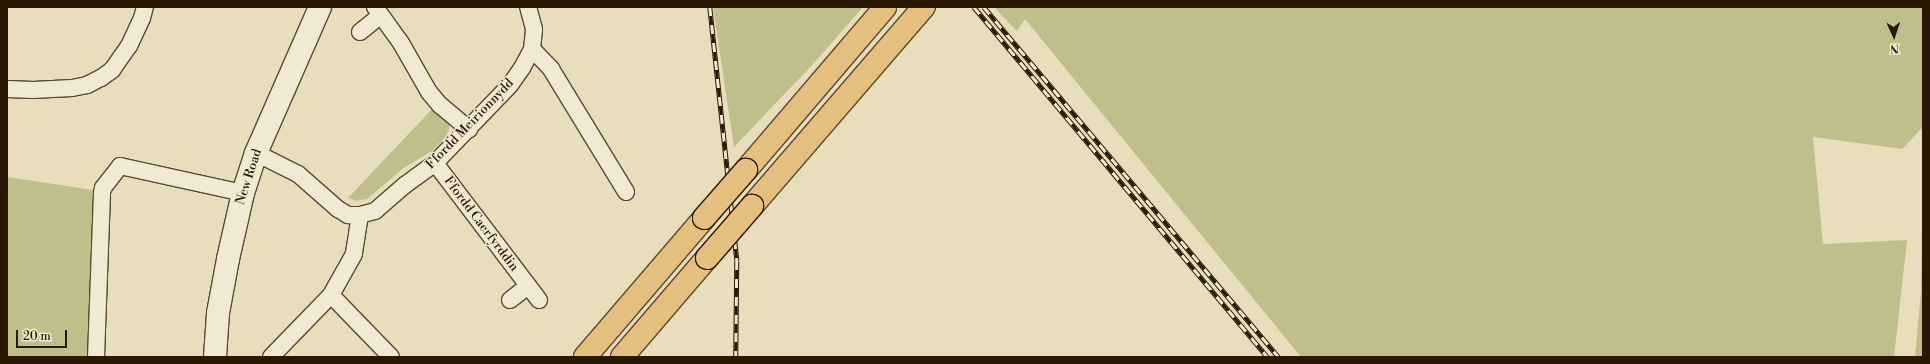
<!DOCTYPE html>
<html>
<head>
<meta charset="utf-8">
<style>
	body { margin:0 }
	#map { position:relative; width:1930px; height:364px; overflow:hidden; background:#e8debb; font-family:"Libre Bodoni",serif }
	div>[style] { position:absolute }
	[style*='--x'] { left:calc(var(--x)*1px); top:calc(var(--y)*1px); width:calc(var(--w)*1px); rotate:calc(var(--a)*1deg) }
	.green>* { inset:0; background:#bebf8b }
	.roads { filter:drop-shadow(1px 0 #5a4930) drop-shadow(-1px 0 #5a4930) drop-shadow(0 1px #5a4930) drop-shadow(0 -1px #5a4930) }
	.minor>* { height:16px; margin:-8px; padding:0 8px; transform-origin:8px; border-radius:8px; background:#f0ead3 }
	.secondary>* { height:22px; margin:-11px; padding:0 11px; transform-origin:11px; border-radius:11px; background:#f0ead3 }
	.trunk>* { height:22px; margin:-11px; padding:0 11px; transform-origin:11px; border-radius:11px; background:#e4bf7e }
	.rail>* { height:4.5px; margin-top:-2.25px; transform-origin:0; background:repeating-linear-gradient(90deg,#f0ead3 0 9px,#2a1702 0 18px); box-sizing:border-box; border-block:1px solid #2a1702 }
	.bridges { filter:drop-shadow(1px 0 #2a1702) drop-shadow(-1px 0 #2a1702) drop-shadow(0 1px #2a1702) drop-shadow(0 -1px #2a1702) }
	.trunk-bridge>* { height:22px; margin:-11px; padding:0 11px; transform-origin:11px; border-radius:11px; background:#e4bf7e }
	span { translate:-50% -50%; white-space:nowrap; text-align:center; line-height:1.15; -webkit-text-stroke:3px #f0ead3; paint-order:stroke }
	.street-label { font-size:13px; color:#2a1702 }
	.frame { position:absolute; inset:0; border:8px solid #2a1702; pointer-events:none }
	.north { position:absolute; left:1874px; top:16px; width:40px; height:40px; -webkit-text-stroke:3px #f0ead3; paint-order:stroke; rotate:177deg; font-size:11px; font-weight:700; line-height:16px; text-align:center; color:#2a1702 }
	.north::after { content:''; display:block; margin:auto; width:14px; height:18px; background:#2a1702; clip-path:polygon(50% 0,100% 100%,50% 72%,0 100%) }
	.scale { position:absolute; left:16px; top:330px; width:51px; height:18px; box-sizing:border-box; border:2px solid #2a1702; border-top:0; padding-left:5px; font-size:12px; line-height:14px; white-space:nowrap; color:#2a1702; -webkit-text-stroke:3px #f0ead3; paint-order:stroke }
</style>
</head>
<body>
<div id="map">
	<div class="green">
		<i style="clip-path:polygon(713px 7px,863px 7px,815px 62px,734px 147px)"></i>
		<i style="clip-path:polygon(994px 7px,1923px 7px,1923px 127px,1902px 149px,1813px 137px,1823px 244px,1907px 240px,1894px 357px,1301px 357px,1025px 19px,1017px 31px)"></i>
		<i style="clip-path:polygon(433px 108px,450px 122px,449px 130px,446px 136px,432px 151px,405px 167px,367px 199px,356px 201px,348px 198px)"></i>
		<i style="clip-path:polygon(1923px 160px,1923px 357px,1915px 357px,1921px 291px)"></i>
		<i style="clip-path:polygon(7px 177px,100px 191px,93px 357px,7px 357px)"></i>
	</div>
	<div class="roads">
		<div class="minor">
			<i style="--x:375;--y:7;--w:44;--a:54.2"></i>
			<i style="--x:401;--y:43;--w:56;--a:60.3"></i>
			<i style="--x:429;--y:92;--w:17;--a:50"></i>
			<i style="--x:440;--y:105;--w:38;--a:40"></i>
			<i style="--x:360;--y:32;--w:26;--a:-39"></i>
			<i style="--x:532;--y:49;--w:28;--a:46"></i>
			<i style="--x:551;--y:69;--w:144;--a:58.6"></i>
			<i style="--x:7;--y:89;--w:26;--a:2"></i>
			<i style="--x:33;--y:90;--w:39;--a:-3"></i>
			<i style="--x:72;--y:88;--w:15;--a:-11"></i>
			<i style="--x:87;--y:85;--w:16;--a:-27"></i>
			<i style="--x:101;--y:78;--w:14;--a:-36"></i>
			<i style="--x:112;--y:70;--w:29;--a:-55"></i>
			<i style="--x:129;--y:46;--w:31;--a:-65"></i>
			<i style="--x:142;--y:18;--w:11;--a:-75"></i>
			<i style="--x:256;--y:153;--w:47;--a:26.6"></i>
			<i style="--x:298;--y:174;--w:53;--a:41.2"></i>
			<i style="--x:338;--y:209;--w:12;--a:31"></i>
			<i style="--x:348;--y:215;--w:12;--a:0"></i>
			<i style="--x:360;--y:215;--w:39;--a:99"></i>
			<i style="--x:354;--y:254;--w:47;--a:119.3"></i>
			<i style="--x:331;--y:295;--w:86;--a:134.1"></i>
			<i style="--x:435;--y:163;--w:172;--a:52.8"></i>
			<i style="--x:360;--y:215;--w:16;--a:-15"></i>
			<i style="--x:375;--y:211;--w:40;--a:-41"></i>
			<i style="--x:405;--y:185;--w:37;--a:-36"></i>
			<i style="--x:435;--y:163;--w:108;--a:-46.1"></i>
			<i style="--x:510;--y:85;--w:21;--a:-55"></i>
			<i style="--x:522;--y:68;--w:21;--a:-62"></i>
			<i style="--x:532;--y:49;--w:20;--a:-84"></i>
			<i style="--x:534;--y:29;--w:23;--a:-105"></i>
			<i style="--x:331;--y:295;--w:86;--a:45.9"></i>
			<i style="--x:510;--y:300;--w:23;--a:-38"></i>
			<i style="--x:96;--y:357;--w:164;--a:-87.9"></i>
			<i style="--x:102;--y:193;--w:5;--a:-79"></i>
			<i style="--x:103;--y:188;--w:28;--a:-52"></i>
			<i style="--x:120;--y:166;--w:126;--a:12.4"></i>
		</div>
		<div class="secondary">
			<i style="--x:215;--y:357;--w:44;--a:-86.1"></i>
			<i style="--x:218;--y:313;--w:55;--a:-79.5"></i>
			<i style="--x:228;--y:259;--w:68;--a:-77.2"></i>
			<i style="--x:243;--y:193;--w:42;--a:-72"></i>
			<i style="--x:256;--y:153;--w:159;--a:-66.3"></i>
		</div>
		<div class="trunk">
			<i style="--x:746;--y:170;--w:214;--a:-49.5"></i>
			<i style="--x:752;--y:206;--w:263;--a:-49.2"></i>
			<i style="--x:585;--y:357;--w:183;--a:-49.4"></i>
			<i style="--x:622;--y:357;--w:130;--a:-49.4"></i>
		</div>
	</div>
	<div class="rail">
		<i style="--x:710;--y:7;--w:255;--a:83.9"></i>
		<i style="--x:737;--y:261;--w:96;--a:90.6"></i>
		<i style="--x:974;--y:7;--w:457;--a:50"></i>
		<i style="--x:984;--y:7;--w:458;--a:49.9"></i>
	</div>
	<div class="bridges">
		<div class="trunk-bridge">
			<i style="--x:704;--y:218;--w:64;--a:-48.8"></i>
			<i style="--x:707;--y:258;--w:69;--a:-49.1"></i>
		</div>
	</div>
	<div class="street-label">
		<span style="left:470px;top:124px;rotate:-46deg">Ffordd Meirionnydd</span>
		<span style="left:249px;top:177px;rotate:-72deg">New Road</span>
		<span style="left:481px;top:224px;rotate:53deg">Ffordd Caerfyrddin</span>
	</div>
	<div class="frame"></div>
	<div class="north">N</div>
	<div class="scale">20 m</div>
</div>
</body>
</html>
